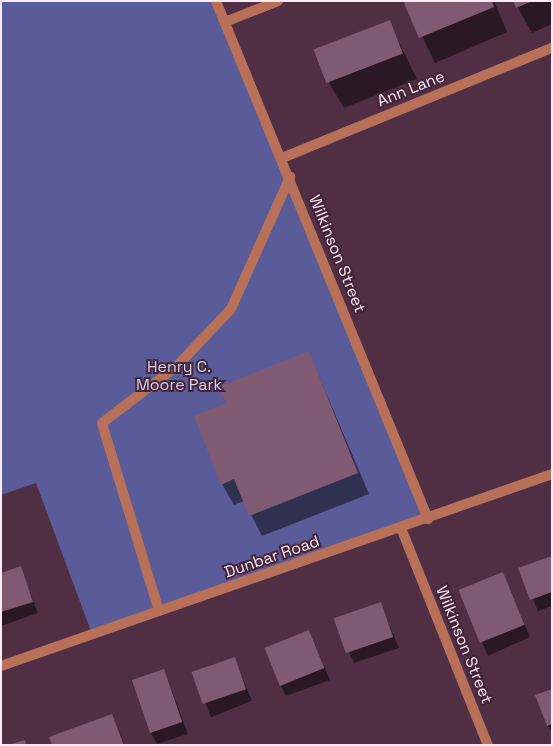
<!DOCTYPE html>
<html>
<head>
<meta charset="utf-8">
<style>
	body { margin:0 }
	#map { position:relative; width:553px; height:746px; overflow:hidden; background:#502f45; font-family:"Space Grotesk",sans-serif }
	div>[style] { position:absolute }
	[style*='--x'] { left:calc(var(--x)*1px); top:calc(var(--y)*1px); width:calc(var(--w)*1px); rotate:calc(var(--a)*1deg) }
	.green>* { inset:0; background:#595c98 }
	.shadow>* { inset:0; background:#0007; transform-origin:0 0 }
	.building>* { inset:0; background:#7f5a72; transform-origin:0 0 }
	.service>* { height:10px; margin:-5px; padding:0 5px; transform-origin:5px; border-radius:5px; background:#b87158 }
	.minor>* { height:10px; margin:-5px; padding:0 5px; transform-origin:5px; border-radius:5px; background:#b87158 }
	.tertiary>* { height:10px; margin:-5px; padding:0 5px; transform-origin:5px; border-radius:5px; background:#b87158 }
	span { translate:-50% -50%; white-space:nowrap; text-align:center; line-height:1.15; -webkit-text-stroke:4px #44243a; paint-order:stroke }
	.street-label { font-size:16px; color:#fcebf6 }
	.park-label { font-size:16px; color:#d1d5ef }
	.frame { position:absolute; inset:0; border:2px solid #fcebf6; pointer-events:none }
</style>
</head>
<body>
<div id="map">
	<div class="green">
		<i style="clip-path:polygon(1px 1px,216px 1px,428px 519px,92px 634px,36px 483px,1px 495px)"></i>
	</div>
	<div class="shadow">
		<i style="clip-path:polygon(411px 1px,494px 1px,507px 32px,435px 63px,406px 3px)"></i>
		<i style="clip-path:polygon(514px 1px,552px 1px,552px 24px,532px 33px)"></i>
		<i style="clip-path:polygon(389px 22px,417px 79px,344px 108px,329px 83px)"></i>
		<i style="clip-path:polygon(309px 353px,369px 494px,262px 536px,244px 501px,234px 505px,222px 484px,227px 404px)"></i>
		<i style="clip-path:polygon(552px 557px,552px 606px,538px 611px,520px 569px)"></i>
		<i style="clip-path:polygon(20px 568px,38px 613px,1px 626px,1px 574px)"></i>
		<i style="left:502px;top:574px;width:69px;height:46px;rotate:66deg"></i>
		<i style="clip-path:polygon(380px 604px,399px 648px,354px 663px,335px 619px)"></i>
		<i style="clip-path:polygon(309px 631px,330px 680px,286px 696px,280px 684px)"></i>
		<i style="left:235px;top:659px;width:45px;height:44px;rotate:68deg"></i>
		<i style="clip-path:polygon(164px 670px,188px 734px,157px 744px,150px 732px)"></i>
		<i style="clip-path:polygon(552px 691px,552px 732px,548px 726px)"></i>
		<i style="clip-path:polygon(112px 715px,125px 745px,53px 745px)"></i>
	</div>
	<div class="building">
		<i style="clip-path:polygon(407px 1px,492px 1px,494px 7px,419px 38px,404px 3px)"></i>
		<i style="clip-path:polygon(513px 1px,532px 1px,516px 8px)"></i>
		<i style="left:390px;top:20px;width:36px;height:82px;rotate:69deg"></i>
		<i style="clip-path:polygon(309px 351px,358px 473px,249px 516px,234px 479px,221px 485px,194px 416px,226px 403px,219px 387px)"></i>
		<i style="clip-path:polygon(552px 556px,552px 592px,530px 600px,518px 568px)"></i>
		<i style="clip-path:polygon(21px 566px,33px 602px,1px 612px,1px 573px)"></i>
		<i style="left:503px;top:572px;width:57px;height:48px;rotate:68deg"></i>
		<i style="left:381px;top:602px;width:37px;height:50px;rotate:71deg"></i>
		<i style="left:309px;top:630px;width:41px;height:48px;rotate:68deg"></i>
		<i style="left:235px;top:657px;width:34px;height:46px;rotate:71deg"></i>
		<i style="left:164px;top:669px;width:56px;height:34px;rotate:71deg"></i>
		<i style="clip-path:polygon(552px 689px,552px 724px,547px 726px,535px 695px)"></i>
		<i style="clip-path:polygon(112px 714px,124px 745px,52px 745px,49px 737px)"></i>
		<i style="clip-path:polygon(25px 740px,26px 745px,11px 745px,11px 744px)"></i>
	</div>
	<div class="service">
		<i style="--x:159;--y:611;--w:196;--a:-106.9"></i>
		<i style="--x:102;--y:423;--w:96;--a:-37.3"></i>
		<i style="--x:178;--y:365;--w:77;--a:-46.6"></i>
		<i style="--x:231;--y:309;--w:145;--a:-65.9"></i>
	</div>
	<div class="minor">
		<i style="--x:216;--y:1;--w:560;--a:67.74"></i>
		<i style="--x:225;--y:22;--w:57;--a:-21.6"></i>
		<i style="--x:282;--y:158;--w:292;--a:-22.2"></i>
		<i style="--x:401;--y:528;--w:234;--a:68.2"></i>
	</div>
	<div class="tertiary">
		<i style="--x:1;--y:666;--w:583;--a:-19.21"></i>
	</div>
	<div class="street-label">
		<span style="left:411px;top:89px;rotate:-22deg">Ann Lane</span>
		<span style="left:337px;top:254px;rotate:68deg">Wilkinson Street</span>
		<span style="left:272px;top:557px;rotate:-19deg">Dunbar Road</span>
		<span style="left:464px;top:645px;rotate:68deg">Wilkinson Street</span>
	</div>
	<div class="park-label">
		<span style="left:179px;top:376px">Henry C.<br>Moore Park</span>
	</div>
	<div class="frame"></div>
</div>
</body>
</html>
